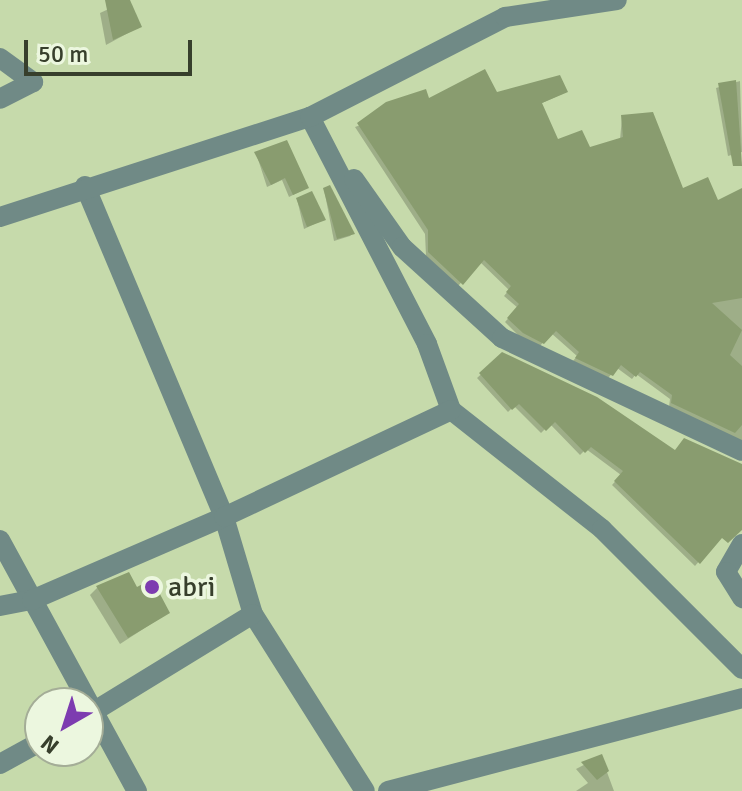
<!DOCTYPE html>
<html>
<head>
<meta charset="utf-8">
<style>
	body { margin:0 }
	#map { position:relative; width:742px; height:791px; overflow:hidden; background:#c6daab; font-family:Signika,sans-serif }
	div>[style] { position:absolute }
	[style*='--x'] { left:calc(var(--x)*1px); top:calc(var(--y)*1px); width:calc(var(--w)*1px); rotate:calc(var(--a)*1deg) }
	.shadow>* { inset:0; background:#0003 }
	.building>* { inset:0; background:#899c6f }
	.minor>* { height:20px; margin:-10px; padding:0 10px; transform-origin:10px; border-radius:10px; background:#708a86 }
	.dots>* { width:22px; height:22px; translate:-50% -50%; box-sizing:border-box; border:4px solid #ecf7df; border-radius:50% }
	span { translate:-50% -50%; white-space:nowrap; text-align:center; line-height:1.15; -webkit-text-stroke:7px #ecf7df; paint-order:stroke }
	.poi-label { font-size:28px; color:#373f2c }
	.left { translate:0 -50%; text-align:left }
	.north { position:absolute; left:24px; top:687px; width:80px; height:80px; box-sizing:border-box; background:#ecf7df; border:2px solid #a4ad97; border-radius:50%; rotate:219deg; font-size:22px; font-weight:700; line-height:32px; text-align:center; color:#373f2c }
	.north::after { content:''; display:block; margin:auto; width:28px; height:36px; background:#7d3cb0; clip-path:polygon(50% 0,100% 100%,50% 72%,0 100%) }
	.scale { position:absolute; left:24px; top:40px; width:168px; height:36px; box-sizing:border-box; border:4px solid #373f2c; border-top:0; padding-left:10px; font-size:24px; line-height:28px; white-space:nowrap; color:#373f2c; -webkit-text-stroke:6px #ecf7df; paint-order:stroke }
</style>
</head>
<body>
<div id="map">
	<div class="shadow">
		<i style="clip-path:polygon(128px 0,139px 27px,106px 45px,100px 13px)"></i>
		<i style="clip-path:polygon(740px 81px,742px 152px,728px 156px,716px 88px)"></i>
		<i style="clip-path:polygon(496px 94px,562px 94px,540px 104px,557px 141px,589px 149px,620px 140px,622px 117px,681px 191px,728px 227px,742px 219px,742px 442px,669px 407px,670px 399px,636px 374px,632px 379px,617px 368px,608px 378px,573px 361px,577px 356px,551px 333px,540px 346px,519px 336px,505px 322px,518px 308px,504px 296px,509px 290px,480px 262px,458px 286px,426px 256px,425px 234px,355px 127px,428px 101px)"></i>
		<i style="clip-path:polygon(256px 153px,303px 190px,289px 197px,282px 180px,267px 187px)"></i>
		<i style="clip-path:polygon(324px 189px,353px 233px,350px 236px,334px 241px)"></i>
		<i style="clip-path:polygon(297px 199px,323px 220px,304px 229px)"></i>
		<i style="clip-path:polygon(502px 355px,675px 452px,742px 473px,742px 511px,695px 566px,612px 485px,621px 475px,586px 449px,580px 455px,550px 424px,541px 433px,514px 406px,508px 412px,477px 378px)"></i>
		<i style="clip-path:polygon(97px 588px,136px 590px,168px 613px,120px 644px,90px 595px)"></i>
		<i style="clip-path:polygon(601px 756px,614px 791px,576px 791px,588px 783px,576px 769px)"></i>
	</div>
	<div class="building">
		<i style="clip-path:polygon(105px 0,130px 0,142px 27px,113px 40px)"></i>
		<i style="clip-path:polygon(485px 69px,497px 92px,560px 75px,568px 92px,542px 103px,558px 139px,582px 130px,590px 147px,623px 137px,621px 115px,653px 112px,683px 188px,708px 177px,718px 200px,742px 188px,742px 298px,712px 303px,742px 330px,730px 355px,742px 366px,742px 425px,735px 433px,671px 403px,672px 395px,640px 372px,636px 377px,621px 365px,613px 376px,575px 358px,579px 352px,556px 331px,544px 344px,523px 333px,507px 318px,519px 304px,506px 292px,511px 286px,484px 260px,463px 285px,428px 252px,428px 230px,357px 123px,386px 102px,426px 89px,429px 98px)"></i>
		<i style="clip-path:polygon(736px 80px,742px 166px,733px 166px,718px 83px)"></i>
		<i style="clip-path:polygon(287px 140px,309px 188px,293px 195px,285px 178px,271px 185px,254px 152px)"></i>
		<i style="clip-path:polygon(330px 185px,355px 234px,337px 239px,323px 188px)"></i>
		<i style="clip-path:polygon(312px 191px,326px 220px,307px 227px,296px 198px)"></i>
		<i style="clip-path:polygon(502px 352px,597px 397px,675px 450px,684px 438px,742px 464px,742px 530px,728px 543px,722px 538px,700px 564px,614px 481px,623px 471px,591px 447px,585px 453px,555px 422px,546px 431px,519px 404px,512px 410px,479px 373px)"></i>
		<i style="clip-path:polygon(129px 572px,137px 587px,152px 579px,170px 613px,128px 638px,96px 586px)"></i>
		<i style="clip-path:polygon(602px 754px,609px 771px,597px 780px,581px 762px)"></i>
	</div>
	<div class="minor">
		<i style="--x:0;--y:58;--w:41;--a:36"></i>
		<i style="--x:33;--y:82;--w:37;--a:153"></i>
		<i style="--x:310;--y:117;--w:255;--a:62.7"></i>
		<i style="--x:427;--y:344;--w:70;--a:70"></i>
		<i style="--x:451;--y:410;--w:192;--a:38.2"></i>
		<i style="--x:602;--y:529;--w:198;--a:45"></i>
		<i style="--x:354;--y:179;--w:83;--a:54.8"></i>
		<i style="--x:402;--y:247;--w:135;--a:42.3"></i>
		<i style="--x:502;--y:338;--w:265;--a:25.2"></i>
		<i style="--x:85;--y:186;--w:359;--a:67.2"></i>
		<i style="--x:224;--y:517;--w:101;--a:73.4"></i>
		<i style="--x:253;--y:614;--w:209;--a:57.7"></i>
		<i style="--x:0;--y:217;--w:326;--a:-17.9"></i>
		<i style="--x:310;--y:117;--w:219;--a:-27.1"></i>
		<i style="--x:505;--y:17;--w:113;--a:-8.6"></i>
		<i style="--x:0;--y:540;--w:286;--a:61.4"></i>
		<i style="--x:742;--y:544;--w:32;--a:120"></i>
		<i style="--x:726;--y:572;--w:31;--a:58"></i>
		<i style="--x:0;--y:606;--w:33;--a:-11"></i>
		<i style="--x:32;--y:600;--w:209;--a:-23.4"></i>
		<i style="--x:224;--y:517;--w:251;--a:-25.2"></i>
		<i style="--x:88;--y:715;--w:193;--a:-31.5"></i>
		<i style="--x:0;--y:764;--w:46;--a:-28.8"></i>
		<i style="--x:388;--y:791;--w:366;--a:-14.7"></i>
	</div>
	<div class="dots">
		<i style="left:152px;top:587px;background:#7d3cb0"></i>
	</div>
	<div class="poi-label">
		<span class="left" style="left:168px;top:587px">abri</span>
	</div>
	<div class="north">N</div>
	<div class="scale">50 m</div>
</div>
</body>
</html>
